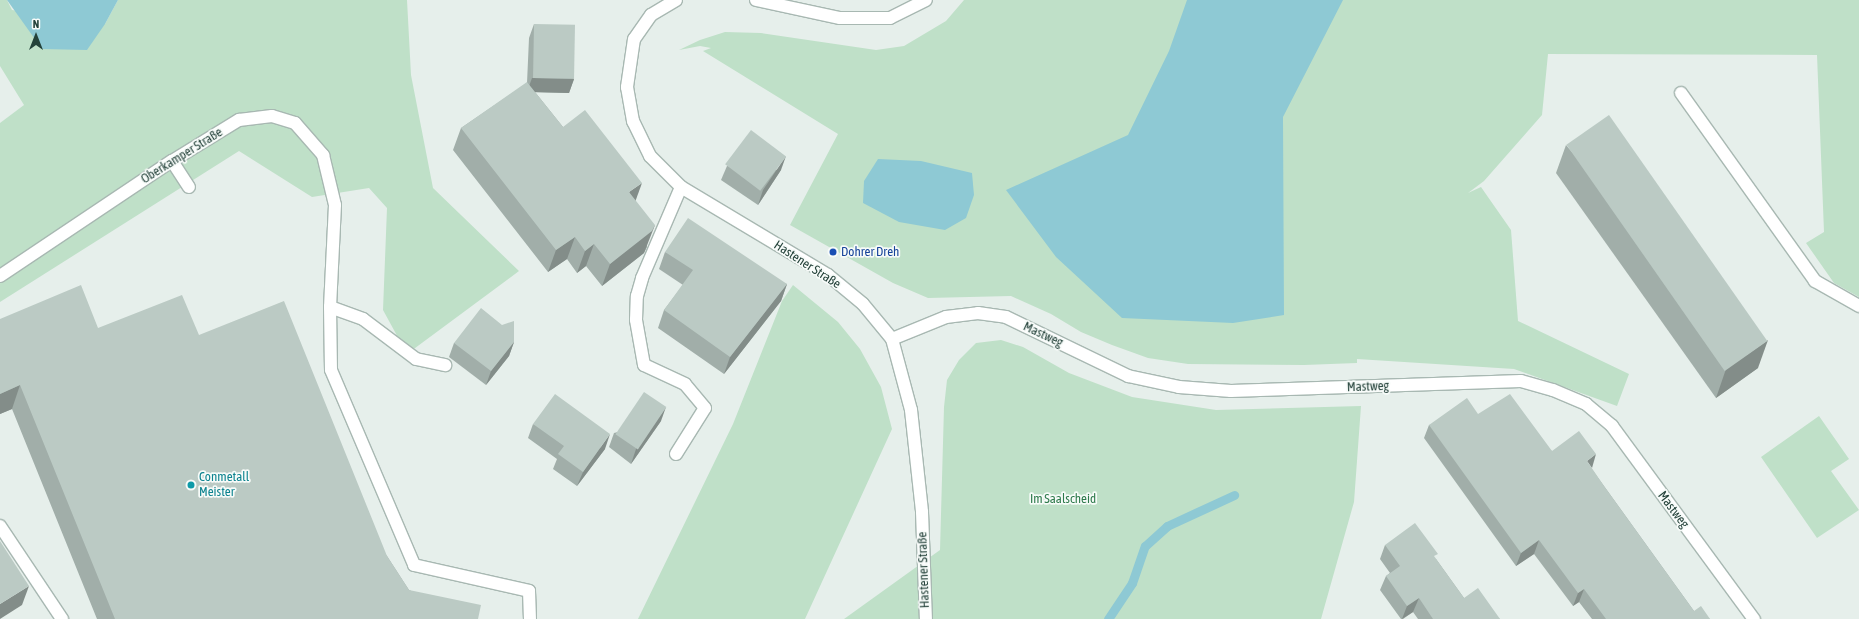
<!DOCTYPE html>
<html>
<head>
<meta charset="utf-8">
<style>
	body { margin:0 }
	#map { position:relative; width:1859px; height:619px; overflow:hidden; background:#e6efeb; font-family:"Asap Condensed",sans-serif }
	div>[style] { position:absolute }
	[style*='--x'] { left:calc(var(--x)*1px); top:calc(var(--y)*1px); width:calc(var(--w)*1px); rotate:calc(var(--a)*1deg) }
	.green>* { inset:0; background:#bfe0c8 }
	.water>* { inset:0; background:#8ec9d4 }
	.stream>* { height:9px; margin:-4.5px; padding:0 4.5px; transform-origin:4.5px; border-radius:4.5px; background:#8ec9d4 }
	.roads { filter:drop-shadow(1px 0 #a8b8b2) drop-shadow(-1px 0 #a8b8b2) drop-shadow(0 1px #a8b8b2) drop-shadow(0 -1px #a8b8b2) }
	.service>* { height:12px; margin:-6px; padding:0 6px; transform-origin:6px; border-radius:6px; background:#fff }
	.minor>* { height:12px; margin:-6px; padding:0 6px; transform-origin:6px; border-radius:6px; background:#fff }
	.secondary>* { height:12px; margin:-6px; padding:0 6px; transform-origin:6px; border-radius:6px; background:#fff }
	.wall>* { inset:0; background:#a1aea9 }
	.shaded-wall>* { inset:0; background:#838d89 }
	.building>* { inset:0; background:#bbcac4; transform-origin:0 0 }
	.dots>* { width:11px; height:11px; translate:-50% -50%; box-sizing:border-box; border:2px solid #f7fbf9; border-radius:50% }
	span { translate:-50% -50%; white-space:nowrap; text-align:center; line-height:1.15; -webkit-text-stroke:3.5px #f7fbf9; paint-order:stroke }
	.street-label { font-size:13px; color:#24423a }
	.transit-label { font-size:13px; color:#164399 }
	.left { translate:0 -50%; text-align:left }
	.culture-label { font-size:13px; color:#0d838f }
	.park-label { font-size:13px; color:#2d7a4b }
	.north { position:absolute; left:16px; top:16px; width:40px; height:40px; -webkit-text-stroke:3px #f7fbf9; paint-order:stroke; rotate:0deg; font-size:11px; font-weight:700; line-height:16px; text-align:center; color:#24423a }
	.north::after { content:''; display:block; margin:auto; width:14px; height:18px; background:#24423a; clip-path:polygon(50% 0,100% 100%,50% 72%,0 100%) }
</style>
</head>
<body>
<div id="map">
	<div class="green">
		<i style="clip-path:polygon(0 0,7px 0,12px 10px,105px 24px,118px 0,407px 0,411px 75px,433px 188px,519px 271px,407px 354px,383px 310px,387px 208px,369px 188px,312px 197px,239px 151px,0 302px,0 123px,24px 105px,0 66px)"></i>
		<i style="clip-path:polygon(964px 0,1859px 0,1859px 297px,1834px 283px,1806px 243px,1824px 232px,1817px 55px,1548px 54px,1542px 115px,1484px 181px,1468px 193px,1481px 187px,1511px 230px,1518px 321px,1629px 374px,1617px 406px,1514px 369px,1357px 359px,1357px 363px,1304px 365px,1188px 364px,1148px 358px,1112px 345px,1081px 332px,1051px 314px,1011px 296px,928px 298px,893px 283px,790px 225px,838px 134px,703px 51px,711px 48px,700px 46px,679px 50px,700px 40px,725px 32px,761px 33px,876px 50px,904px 46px,946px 21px)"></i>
		<i style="clip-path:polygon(793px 285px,838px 322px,860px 349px,881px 387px,892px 429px,805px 619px,638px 619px,733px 424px,782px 301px)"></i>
		<i style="clip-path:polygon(1001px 340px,1023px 347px,1069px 373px,1132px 397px,1216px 410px,1361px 406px,1354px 502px,1321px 619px,844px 619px,940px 550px,944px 407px,947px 380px,959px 360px,976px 343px)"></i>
		<i style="clip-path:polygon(1819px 416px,1849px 459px,1831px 471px,1859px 510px,1817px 538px,1761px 457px)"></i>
	</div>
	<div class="water">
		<i style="clip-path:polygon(7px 0,118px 0,105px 24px,87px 50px,42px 49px)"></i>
		<i style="clip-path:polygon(1187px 0,1343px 0,1283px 117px,1284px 315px,1233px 323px,1122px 318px,1056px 257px,1006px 190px,1128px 135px,1169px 51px)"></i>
		<i style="clip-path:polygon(878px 159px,921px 161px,972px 173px,974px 195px,966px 218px,945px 230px,899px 222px,863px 203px,864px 181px)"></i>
	</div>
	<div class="stream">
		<i style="--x:1108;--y:619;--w:43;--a:-56.3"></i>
		<i style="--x:1132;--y:583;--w:39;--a:-71"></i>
		<i style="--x:1145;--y:546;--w:30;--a:-42"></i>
		<i style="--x:1167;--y:526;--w:74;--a:-24.8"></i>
	</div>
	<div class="roads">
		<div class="service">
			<i style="--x:1681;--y:93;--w:231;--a:54.5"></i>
			<i style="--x:1815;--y:281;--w:51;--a:29.6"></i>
			<i style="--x:172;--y:161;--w:31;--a:57"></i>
			<i style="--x:335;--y:205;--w:102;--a:92.8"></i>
			<i style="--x:330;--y:307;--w:63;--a:89.1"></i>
			<i style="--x:331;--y:370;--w:212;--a:66.9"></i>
			<i style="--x:414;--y:565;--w:118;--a:12.7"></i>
			<i style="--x:529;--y:591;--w:28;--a:88"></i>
			<i style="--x:330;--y:307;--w:35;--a:20"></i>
			<i style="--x:363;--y:319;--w:66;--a:37"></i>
			<i style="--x:416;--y:359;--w:30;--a:12"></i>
			<i style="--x:676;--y:454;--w:54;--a:-57.8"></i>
			<i style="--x:705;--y:408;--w:31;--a:-130"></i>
			<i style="--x:685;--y:384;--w:45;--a:-155.1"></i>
			<i style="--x:644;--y:365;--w:46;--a:-100.1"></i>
			<i style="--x:636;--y:320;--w:24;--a:-88"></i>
			<i style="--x:637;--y:296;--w:19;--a:-74"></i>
			<i style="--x:642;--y:278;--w:99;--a:-66.8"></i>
			<i style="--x:0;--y:526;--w:112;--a:56.3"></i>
		</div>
		<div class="minor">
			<i style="--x:0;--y:276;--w:207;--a:-33.8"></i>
			<i style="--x:172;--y:161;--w:79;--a:-31.5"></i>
			<i style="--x:239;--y:120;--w:33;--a:-7"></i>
			<i style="--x:272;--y:116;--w:24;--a:17"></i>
			<i style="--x:295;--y:123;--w:43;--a:48.8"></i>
			<i style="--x:323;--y:155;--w:51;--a:76.5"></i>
			<i style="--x:892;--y:339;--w:58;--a:-22.2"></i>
			<i style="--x:946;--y:317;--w:32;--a:-7"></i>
			<i style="--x:978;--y:313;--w:28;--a:8"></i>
			<i style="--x:1006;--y:317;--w:136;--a:25.8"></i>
			<i style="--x:1128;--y:376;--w:52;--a:12.2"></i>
			<i style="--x:1179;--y:387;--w:52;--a:4.4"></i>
			<i style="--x:1231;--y:391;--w:290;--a:-2"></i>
			<i style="--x:1521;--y:381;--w:33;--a:16"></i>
			<i style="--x:1553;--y:390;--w:36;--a:23"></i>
			<i style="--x:1586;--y:404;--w:34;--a:40"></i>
			<i style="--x:1612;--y:426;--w:240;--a:53.7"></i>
		</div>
		<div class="secondary">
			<i style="--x:676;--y:0;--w:29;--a:149"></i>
			<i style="--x:651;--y:15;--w:29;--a:125"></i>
			<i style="--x:634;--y:39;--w:49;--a:98.3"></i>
			<i style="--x:627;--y:87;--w:35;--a:80"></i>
			<i style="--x:633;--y:121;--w:39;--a:64"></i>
			<i style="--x:650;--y:156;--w:44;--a:45"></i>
			<i style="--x:681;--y:187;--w:171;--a:30.9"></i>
			<i style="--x:828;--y:275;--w:45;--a:39.6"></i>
			<i style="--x:863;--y:304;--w:45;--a:50.4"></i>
			<i style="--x:892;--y:339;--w:73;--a:75"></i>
			<i style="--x:911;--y:410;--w:103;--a:83.8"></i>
			<i style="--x:922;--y:512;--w:107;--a:87.9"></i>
			<i style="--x:756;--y:0;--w:86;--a:12.1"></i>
			<i style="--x:840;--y:18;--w:50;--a:0"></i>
			<i style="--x:890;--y:18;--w:40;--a:-26.6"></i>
		</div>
	</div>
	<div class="wall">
		<i style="clip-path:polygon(534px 24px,574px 79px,569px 93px,535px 92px,563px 127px,635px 200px,647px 247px,644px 253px,602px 286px,586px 266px,577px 273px,567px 259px,548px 272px,453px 150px,461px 128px,527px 83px,529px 38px)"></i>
		<i style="clip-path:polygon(1566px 145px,1758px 368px,1716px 398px,1556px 173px)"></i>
		<i style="clip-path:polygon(727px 166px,781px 170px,758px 205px,721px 180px)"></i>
		<i style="clip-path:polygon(665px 252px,787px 284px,781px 301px,724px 374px,658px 328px,664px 310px,683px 285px,659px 269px)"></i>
		<i style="clip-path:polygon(0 319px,98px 328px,199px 335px,387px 556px,409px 590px,478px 619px,97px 619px,12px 409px,0 414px)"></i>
		<i style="clip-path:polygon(514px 342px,509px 356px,486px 385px,449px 357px,454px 343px)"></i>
		<i style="clip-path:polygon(1478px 414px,1552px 451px,1591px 468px,1694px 611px,1710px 619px,1592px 619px,1579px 602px,1573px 606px,1534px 554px,1516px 566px,1424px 438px,1429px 425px)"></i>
		<i style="clip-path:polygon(661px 421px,631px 464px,609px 447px,614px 433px)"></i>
		<i style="clip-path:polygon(533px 424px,605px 449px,577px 486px,553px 469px,557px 459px,528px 438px)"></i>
		<i style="clip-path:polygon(1385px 545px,1436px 559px,1464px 598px,1500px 619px,1418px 619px,1413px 612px,1403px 619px,1401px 619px,1380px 590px,1386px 576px,1390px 573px,1380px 559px)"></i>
	</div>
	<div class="shaded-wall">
		<i style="clip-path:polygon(532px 78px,574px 79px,569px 93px,527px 92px)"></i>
		<i style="clip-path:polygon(786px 156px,781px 170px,758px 205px,763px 190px)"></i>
		<i style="clip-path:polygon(642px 183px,634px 205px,629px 192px)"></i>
		<i style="clip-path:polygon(655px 225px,644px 253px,602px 286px,610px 264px)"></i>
		<i style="clip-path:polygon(575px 237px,567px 259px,548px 272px,556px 250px)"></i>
		<i style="clip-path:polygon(594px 244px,586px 266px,577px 273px,585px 251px)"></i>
		<i style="clip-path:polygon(787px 284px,781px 301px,724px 374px,730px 357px)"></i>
		<i style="clip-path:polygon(1768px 340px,1758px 368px,1716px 398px,1726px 369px)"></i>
		<i style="clip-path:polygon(514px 342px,509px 356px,486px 385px,491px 371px)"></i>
		<i style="clip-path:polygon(20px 385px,12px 409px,0 414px,0 394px)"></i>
		<i style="clip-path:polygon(666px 407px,661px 421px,631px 464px,636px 449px)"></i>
		<i style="clip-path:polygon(610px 434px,605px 449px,577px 486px,583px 472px)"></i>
		<i style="clip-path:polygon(1596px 454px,1592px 468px,1587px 461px)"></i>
		<i style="clip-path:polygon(1539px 540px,1534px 554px,1516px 566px,1521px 553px)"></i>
		<i style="clip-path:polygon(29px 586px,22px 605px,0 619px,0 604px)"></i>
		<i style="clip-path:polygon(1584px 589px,1579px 602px,1573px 606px,1578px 593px)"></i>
		<i style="clip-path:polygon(1419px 598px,1413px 612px,1402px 619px,1407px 606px)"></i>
	</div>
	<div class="building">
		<i style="left:534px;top:24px;width:41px;height:54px;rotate:1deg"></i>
		<i style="clip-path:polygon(527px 82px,563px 127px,585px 110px,642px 183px,629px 192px,655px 225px,652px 231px,610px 264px,594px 244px,585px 251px,575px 237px,556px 250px,461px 128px)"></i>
		<i style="left:1609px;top:115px;width:276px;height:52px;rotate:55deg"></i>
		<i style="left:751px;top:130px;width:44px;height:43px;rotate:37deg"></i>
		<i style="clip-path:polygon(688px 218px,787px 284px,730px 357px,664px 310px,693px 270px,665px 252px)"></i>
		<i style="clip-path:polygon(81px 285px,98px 328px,182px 295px,199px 335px,284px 301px,387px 556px,409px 590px,481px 605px,478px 619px,115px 619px,20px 385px,0 394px,0 319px)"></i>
		<i style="clip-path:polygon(481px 308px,502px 325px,514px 321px,514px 342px,491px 371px,454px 343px)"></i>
		<i style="left:644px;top:392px;width:27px;height:51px;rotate:34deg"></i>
		<i style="clip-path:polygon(555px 394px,610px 434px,583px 472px,558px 454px,564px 446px,533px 424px)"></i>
		<i style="clip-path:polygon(1510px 394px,1552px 451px,1579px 431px,1596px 454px,1587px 461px,1604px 486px,1694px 611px,1701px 606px,1710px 619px,1606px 619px,1584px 589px,1578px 593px,1539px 540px,1521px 553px,1429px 425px,1467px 398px,1478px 414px)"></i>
		<i style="clip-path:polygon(1415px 523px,1438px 554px,1434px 556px,1464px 598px,1478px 588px,1500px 619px,1433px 619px,1419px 598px,1407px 606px,1386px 576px,1400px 566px,1385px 545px)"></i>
		<i style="clip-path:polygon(0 541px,29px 586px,0 604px)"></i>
	</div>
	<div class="dots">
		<i style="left:833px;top:252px;background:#1a4fb4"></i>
		<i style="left:191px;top:485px;background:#0f9aa8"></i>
	</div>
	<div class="street-label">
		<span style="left:182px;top:156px;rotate:-32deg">Oberkamper Straße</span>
		<span style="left:807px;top:265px;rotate:33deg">Hastener Straße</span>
		<span style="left:1043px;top:335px;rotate:25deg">Mastweg</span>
		<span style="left:1368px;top:387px;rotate:-2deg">Mastweg</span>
		<span style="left:1673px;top:510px;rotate:53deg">Mastweg</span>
		<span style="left:924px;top:570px;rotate:-92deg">Hastener Straße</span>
	</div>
	<div class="transit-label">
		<span class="left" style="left:841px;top:252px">Dohrer Dreh</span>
	</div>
	<div class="culture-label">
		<span class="left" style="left:199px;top:485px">Conmetall<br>Meister</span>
	</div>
	<div class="park-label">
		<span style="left:1063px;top:499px">Im Saalscheid</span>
	</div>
	<div class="north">N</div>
</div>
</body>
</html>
